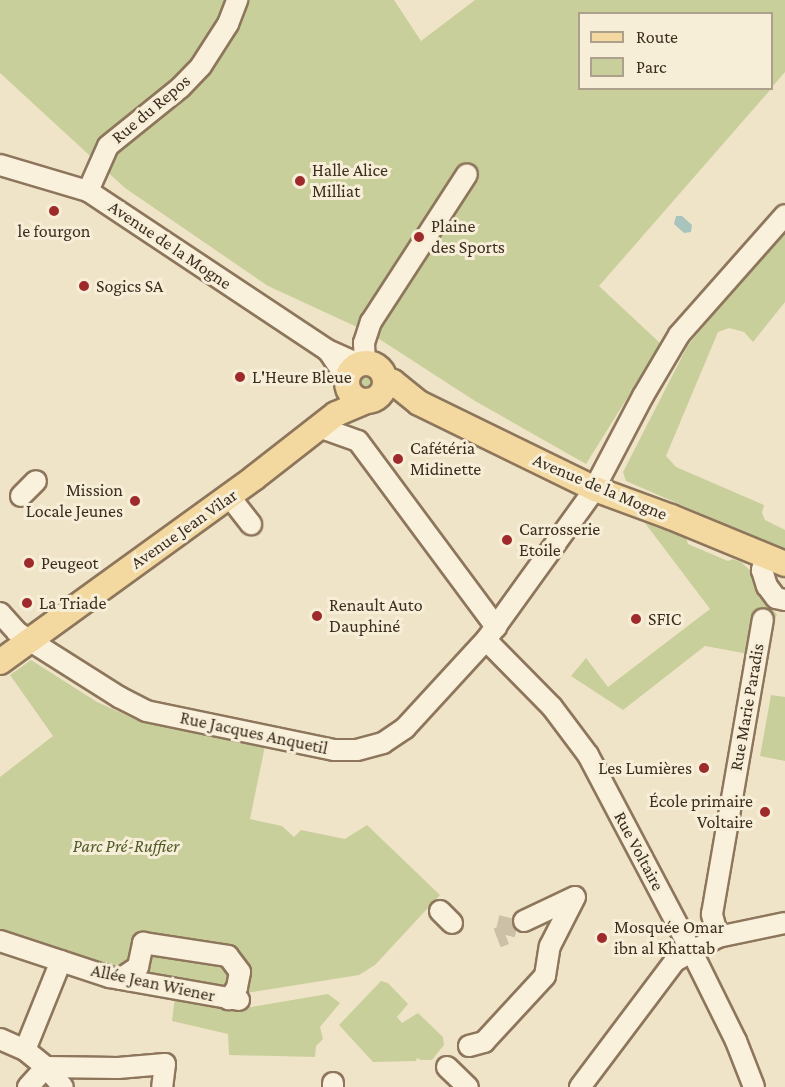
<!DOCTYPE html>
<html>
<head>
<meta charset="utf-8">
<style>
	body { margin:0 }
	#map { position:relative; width:785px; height:1087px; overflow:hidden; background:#f0e4c8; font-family:"Crimson Pro",serif }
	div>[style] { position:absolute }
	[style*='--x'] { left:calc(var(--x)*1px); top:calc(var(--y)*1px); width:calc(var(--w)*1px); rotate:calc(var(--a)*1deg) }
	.green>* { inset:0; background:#c9cf9b }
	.round { border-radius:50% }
	.water>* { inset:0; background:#a9c4bc }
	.minor-tunnel>* { height:20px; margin-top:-10px; transform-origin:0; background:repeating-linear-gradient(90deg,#ccc0a6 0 20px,transparent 0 30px) }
	.roads { filter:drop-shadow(2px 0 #8d765c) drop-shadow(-2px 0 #8d765c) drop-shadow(0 2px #8d765c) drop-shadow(0 -2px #8d765c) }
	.minor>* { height:20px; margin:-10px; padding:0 10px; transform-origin:10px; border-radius:10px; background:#faf1dc }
	.major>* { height:24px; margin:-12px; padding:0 12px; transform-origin:12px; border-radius:12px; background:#f3d9a0 }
	.major>.ring { margin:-12px; padding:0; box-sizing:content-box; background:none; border:24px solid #f3d9a0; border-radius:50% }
	.dots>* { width:16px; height:16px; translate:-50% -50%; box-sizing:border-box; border:3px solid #f7eed8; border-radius:50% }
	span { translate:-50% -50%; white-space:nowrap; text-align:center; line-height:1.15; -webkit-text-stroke:6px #f7eed8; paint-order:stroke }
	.street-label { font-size:18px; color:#3d2e20 }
	.poi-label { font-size:18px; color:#3d2e20 }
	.left { translate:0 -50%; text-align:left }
	.right { translate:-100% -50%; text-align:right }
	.park-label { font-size:18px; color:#4d5a26; font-style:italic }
	.legend { position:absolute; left:578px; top:12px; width:195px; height:78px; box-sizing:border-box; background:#f7eed8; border:2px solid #ada18e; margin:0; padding:8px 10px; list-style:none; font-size:18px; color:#3d2e20 }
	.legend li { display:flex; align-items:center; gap:12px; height:30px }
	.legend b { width:30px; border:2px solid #ada18e }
</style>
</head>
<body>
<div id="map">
	<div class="green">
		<i style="clip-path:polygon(0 0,394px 0,421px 41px,475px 0,785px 0,785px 72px,772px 87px,772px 14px,580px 14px,580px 88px,771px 89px,599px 286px,661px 344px,586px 464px,475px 401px,370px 333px,268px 286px,125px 188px,0 73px)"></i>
		<i style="clip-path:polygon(785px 230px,785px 302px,753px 342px,744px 332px,729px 328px,718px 332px,666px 456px,676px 467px,764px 505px,762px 513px,765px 520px,785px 530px,785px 550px,626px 481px,623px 472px,688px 345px)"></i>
		<i class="round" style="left:356px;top:371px;width:20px;height:20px"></i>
		<i style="clip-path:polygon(645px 523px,686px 538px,688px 544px,728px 561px,733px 559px,741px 562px,754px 574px,758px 590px,777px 615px,754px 655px,705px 646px,623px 710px,571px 676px,586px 658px,608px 687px,710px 609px)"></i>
		<i style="clip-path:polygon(31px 660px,97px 702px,139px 721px,265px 746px,250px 819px,282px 826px,294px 837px,301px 830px,345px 839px,367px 825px,440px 895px,375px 965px,359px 975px,253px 992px,218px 993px,112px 974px,0 937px,0 777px,53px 736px,10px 675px)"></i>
		<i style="clip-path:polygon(771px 695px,785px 697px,785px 761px,760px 756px)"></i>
		<i style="clip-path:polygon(381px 981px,388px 983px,408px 1004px,397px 1017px,402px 1023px,418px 1013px,443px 1037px,444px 1045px,432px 1060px,421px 1060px,417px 1058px,416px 1061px,373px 1062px,339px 1025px)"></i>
		<i style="clip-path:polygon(328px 994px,340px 1003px,320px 1027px,323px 1039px,316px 1046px,315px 1057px,229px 1055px,228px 1034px,172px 1021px,175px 997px,240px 1009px)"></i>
	</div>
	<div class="water">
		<i style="clip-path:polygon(676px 216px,682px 216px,692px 225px,691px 232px,684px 233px,674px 224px)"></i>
	</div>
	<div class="minor-tunnel">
		<i style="--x:497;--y:938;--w:9;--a:-21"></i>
		<i style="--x:505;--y:935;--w:18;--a:-77"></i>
	</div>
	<div class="roads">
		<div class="minor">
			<i style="--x:0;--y:165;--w:92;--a:16.5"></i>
			<i style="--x:88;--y:191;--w:287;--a:33.6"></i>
			<i style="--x:327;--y:350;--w:35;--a:24"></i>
			<i style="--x:88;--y:191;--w:49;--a:-66"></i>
			<i style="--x:108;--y:146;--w:92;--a:-38.9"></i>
			<i style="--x:180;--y:88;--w:30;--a:-46"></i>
			<i style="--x:201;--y:66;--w:50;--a:-57.3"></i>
			<i style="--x:228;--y:24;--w:26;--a:-69"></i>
			<i style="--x:329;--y:352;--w:32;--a:56"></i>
			<i style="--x:365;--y:363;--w:20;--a:-93"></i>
			<i style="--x:364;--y:343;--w:22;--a:-72"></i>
			<i style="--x:371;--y:322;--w:176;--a:-57"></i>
			<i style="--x:319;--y:427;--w:41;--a:19.7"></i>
			<i style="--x:358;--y:441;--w:232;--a:53.4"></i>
			<i style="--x:21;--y:496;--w:21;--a:-45"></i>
			<i style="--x:229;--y:496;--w:36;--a:52"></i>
			<i style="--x:766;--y:555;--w:16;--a:105"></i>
			<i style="--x:762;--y:570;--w:17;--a:73"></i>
			<i style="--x:767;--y:586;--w:15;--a:53"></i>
			<i style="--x:776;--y:598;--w:9;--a:13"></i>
			<i style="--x:0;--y:613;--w:25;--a:48"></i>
			<i style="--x:17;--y:632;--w:14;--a:34"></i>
			<i style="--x:29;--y:640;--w:107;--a:32.3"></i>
			<i style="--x:119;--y:697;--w:30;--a:27"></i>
			<i style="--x:146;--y:711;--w:192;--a:11.7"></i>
			<i style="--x:334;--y:750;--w:23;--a:0"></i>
			<i style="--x:357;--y:750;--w:27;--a:-15"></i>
			<i style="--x:383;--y:743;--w:27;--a:-34"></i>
			<i style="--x:405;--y:728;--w:120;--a:-47.4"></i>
			<i style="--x:486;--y:640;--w:181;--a:-54.2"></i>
			<i style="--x:592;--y:493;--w:110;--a:-62.3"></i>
			<i style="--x:643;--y:396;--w:71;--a:-59.5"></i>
			<i style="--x:679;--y:335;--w:160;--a:-48.5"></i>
			<i style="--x:486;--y:640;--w:94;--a:45.4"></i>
			<i style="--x:552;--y:707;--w:60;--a:53.1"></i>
			<i style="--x:588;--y:755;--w:221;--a:62.2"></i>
			<i style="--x:691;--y:950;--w:102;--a:63.7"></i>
			<i style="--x:736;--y:1041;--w:49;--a:68.6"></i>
			<i style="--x:440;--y:911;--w:17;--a:45"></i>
			<i style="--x:524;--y:921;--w:56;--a:-25.2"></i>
			<i style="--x:718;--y:937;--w:24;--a:-105"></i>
			<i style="--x:712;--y:914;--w:299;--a:-80.2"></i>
			<i style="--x:0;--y:941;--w:115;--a:18.3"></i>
			<i style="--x:109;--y:977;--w:132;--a:10"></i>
			<i style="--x:120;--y:979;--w:22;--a:-34"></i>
			<i style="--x:138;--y:967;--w:25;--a:-78"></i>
			<i style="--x:143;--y:943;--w:86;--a:8.7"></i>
			<i style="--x:228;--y:956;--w:20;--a:53"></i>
			<i style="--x:240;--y:972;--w:16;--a:101"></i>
			<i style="--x:237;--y:988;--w:14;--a:126"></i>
			<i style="--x:0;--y:1039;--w:27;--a:24"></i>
			<i style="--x:25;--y:1050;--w:27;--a:39"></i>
			<i style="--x:46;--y:1067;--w:26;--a:50"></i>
			<i style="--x:469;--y:1046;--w:16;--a:-15"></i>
			<i style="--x:484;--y:1042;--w:90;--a:-47.3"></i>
			<i style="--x:545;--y:976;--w:30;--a:-81"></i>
			<i style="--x:550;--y:946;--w:55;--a:-63"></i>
			<i style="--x:25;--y:1050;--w:96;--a:-68"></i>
			<i style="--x:447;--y:1067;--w:29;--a:44"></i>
			<i style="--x:333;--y:1083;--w:4;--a:90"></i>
			<i style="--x:28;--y:1087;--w:27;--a:-48"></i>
			<i style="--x:46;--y:1067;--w:72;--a:0.8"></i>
			<i style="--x:118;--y:1068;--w:47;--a:-4.9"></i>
			<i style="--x:165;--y:1064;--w:23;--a:97"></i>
			<i style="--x:580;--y:1087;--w:158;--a:-53"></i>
			<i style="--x:675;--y:961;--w:49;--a:-29.2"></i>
			<i style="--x:718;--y:937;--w:68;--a:-11.8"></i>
		</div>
		<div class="major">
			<i class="ring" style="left:347px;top:363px;width:14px;height:14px"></i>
			<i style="--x:385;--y:380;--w:8;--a:14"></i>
			<i style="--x:393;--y:382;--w:33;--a:39"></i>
			<i style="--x:419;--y:403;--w:196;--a:26"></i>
			<i style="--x:595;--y:489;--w:81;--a:20.2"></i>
			<i style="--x:671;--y:517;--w:123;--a:22.4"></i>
			<i style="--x:0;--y:662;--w:314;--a:-35.9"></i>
			<i style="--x:254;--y:478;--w:104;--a:-38"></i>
			<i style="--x:336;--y:414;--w:34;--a:-23"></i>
		</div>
	</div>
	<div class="dots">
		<i style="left:300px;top:181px;background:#9e2a2b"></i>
		<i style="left:54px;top:211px;background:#9e2a2b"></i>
		<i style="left:419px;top:237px;background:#9e2a2b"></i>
		<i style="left:84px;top:286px;background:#9e2a2b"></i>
		<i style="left:240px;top:377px;background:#9e2a2b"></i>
		<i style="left:398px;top:459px;background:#9e2a2b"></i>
		<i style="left:135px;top:501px;background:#9e2a2b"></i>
		<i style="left:507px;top:540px;background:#9e2a2b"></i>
		<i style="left:29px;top:563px;background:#9e2a2b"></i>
		<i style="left:27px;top:603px;background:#9e2a2b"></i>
		<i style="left:317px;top:616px;background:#9e2a2b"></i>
		<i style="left:636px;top:619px;background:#9e2a2b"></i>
		<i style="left:704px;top:768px;background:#9e2a2b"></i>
		<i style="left:765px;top:812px;background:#9e2a2b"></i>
		<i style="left:602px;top:938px;background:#9e2a2b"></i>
	</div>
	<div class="street-label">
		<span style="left:151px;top:109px;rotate:-40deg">Rue du Repos</span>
		<span style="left:170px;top:245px;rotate:34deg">Avenue de la Mogne</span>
		<span style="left:600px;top:487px;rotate:23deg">Avenue de la Mogne</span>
		<span style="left:184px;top:529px;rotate:-35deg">Avenue Jean Vilar</span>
		<span style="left:747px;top:707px;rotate:-80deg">Rue Marie Paradis</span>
		<span style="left:254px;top:733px;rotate:12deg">Rue Jacques Anquetil</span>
		<span style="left:639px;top:851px;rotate:62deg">Rue Voltaire</span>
		<span style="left:153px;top:983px;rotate:12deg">Allée Jean Wiener</span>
	</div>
	<div class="poi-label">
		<span class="left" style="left:312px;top:181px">Halle Alice<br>Milliat</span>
		<span class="left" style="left:431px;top:237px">Plaine<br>des Sports</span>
		<span style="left:54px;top:231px">le fourgon</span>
		<span class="left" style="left:96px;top:286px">Sogics SA</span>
		<span class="left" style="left:252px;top:377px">L'Heure Bleue</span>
		<span class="left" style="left:410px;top:459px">Cafétéria<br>Midinette</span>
		<span class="right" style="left:123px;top:501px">Mission<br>Locale Jeunes</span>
		<span class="left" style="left:519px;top:540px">Carrosserie<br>Etoile</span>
		<span class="left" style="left:41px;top:563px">Peugeot</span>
		<span class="left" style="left:39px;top:603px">La Triade</span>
		<span class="left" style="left:329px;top:616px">Renault Auto<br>Dauphiné</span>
		<span class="left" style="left:648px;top:619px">SFIC</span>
		<span class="right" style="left:692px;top:768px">Les Lumières</span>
		<span class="right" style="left:753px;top:812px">École primaire<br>Voltaire</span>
		<span class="left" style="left:614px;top:938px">Mosquée Omar<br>ibn al Khattab</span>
	</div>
	<div class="park-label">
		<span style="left:126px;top:846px">Parc Pré-Ruffier</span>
	</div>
	<ul class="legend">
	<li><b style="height:8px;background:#f3d9a0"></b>Route</li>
	<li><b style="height:16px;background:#c9cf9b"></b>Parc</li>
	</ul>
</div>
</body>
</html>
